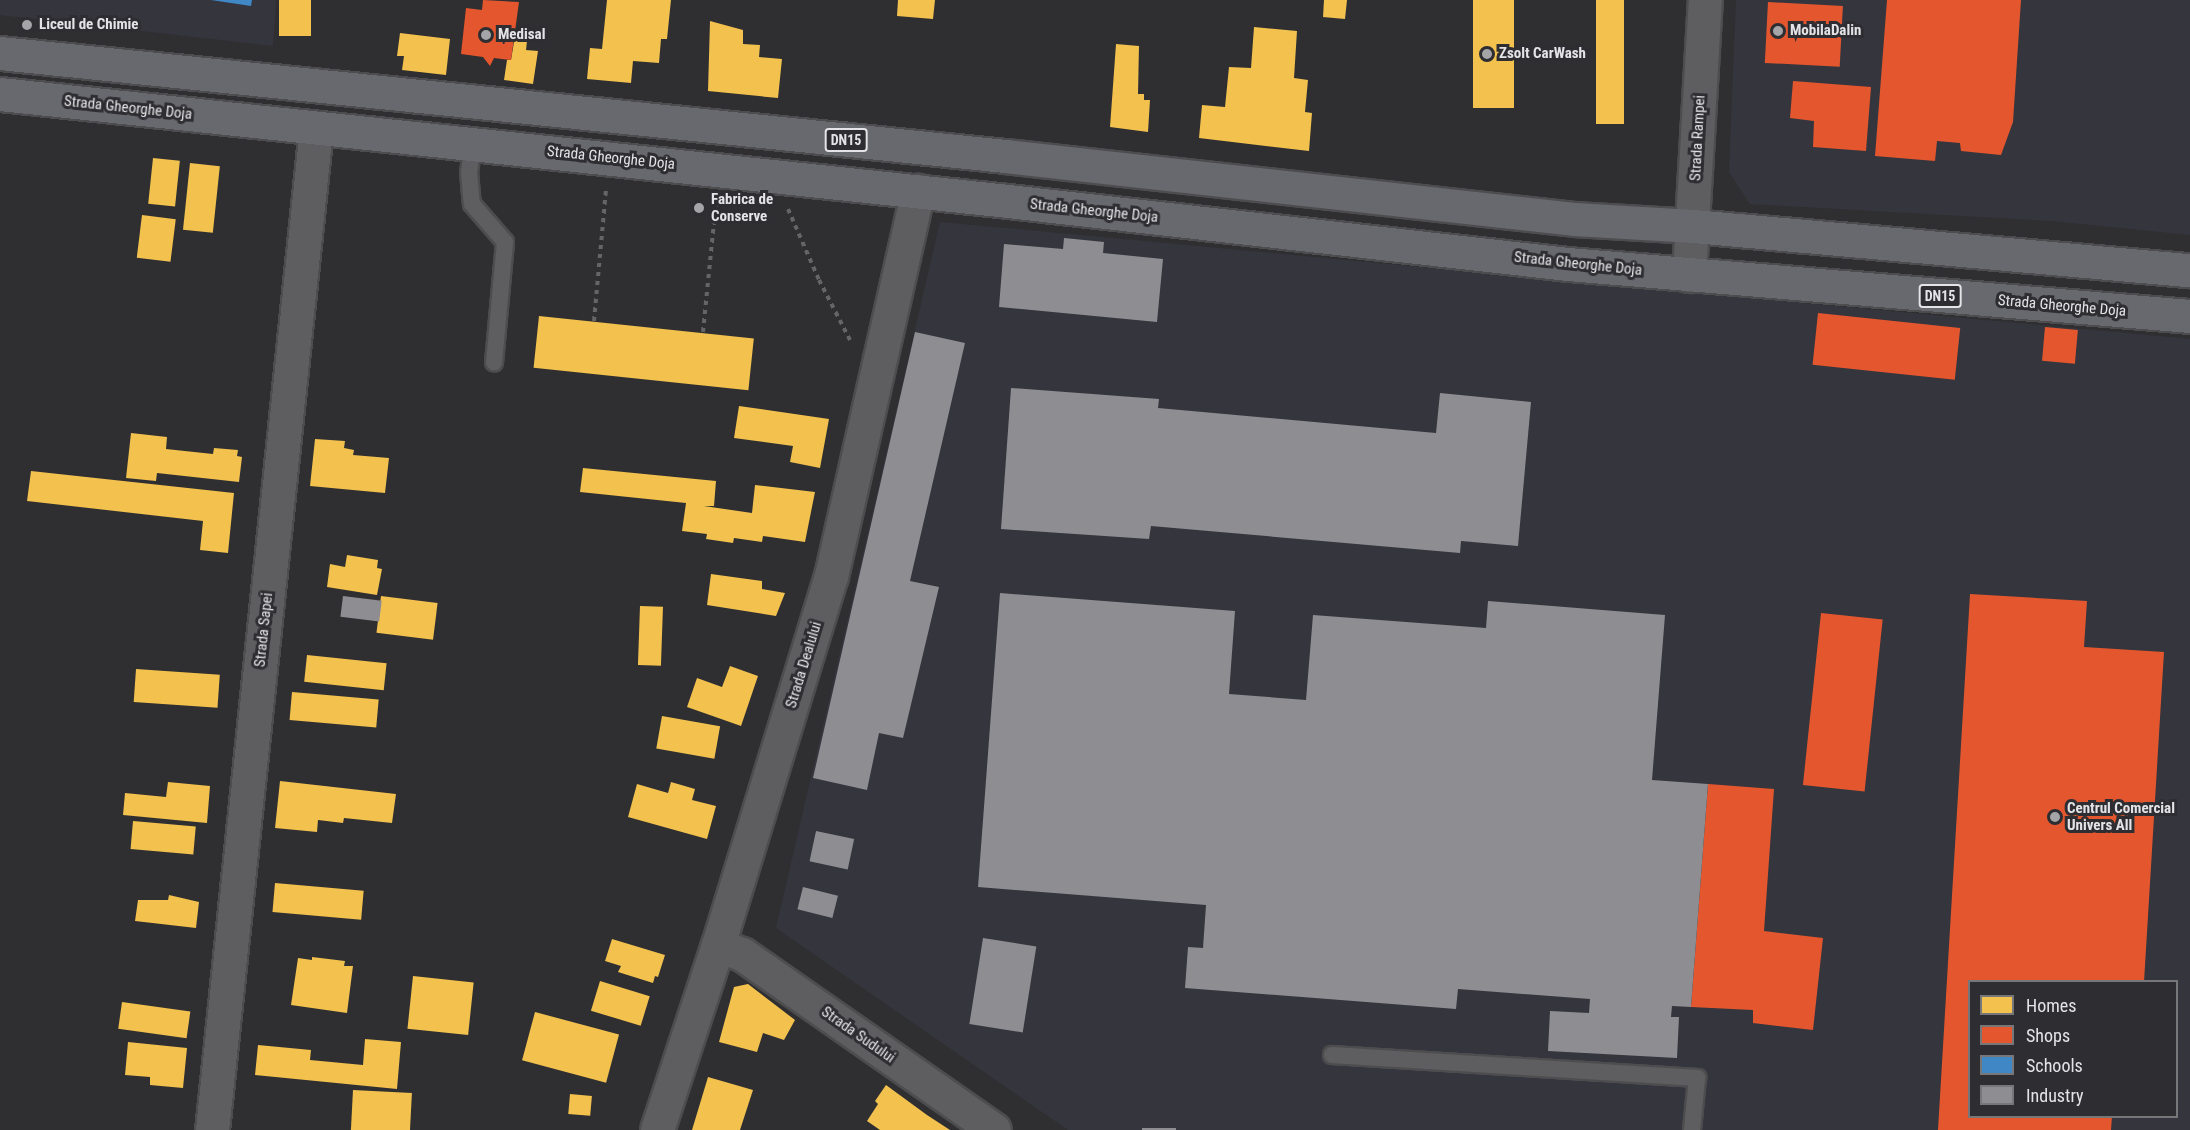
<!DOCTYPE html>
<html>
<head>
<meta charset="utf-8">
<style>
	body { margin:0 }
	#map { position:relative; width:2190px; height:1130px; overflow:hidden; background:#2f2f31; font-family:"Roboto Condensed",sans-serif }
	div>[style] { position:absolute }
	[style*='--x'] { left:calc(var(--x)*1px); top:calc(var(--y)*1px); width:calc(var(--w)*1px); rotate:calc(var(--a)*1deg) }
	.built>* { inset:0; background:#35353e }
	.homes>* { inset:0; background:#f2c14e; transform-origin:0 0 }
	.shops>* { inset:0; background:#e4572e; transform-origin:0 0 }
	.schools>* { inset:0; background:#3f88c5 }
	.industry>* { inset:0; background:#8d8d92; transform-origin:0 0 }
	.path>* { height:4px; margin-top:-2px; transform-origin:0; background:repeating-linear-gradient(90deg,#656567 0 4.5px,transparent 0 9px) }
	.roads { filter:drop-shadow(2px 0 #4d4d4f) drop-shadow(-2px 0 #4d4d4f) drop-shadow(0 2px #4d4d4f) drop-shadow(0 -2px #4d4d4f) }
	.service>* { height:16px; margin:-8px; padding:0 8px; transform-origin:8px; border-radius:8px; background:#5e5e60 }
	.minor>* { height:33px; margin:-16.5px; padding:0 16.5px; transform-origin:16.5px; border-radius:16.5px; background:#5e5e60 }
	.secondary>* { height:33px; margin:-16.5px; padding:0 16.5px; transform-origin:16.5px; border-radius:16.5px; background:#5e5e60 }
	.primary>* { height:33px; margin:-16.5px; padding:0 16.5px; transform-origin:16.5px; border-radius:16.5px; background:#68686f }
	.dots>* { width:16px; height:16px; translate:-50% -50%; box-sizing:border-box; border:3px solid #2e2e32; border-radius:50% }
	span { translate:-50% -50%; white-space:nowrap; text-align:center; line-height:1.15; -webkit-text-stroke:6px #2e2e32; paint-order:stroke }
	.shield-label span { padding:2px 4px; background:#2e2e32; border:2px solid; border-radius:4px; -webkit-text-stroke-width:0 }
	.shield-label { font-size:14px; color:#e4e4e7; font-weight:700 }
	.poi-label { font-size:15px; color:#e4e4e7; font-weight:700 }
	.left { translate:0 -50%; text-align:left }
	.street-label { font-size:15px; color:#e4e4e7 }
	.legend { position:absolute; left:1968px; top:980px; width:210px; height:138px; box-sizing:border-box; background:#2e2e32; border:2px solid #77777a; margin:0; padding:8px 10px; list-style:none; font-size:18px; color:#e4e4e7 }
	.legend li { display:flex; align-items:center; gap:12px; height:30px }
	.legend b { width:30px; border:2px solid #77777a }
</style>
</head>
<body>
<div id="map">
	<div class="built">
		<i style="clip-path:polygon(0 0,276px 0,273px 46px,0 15px)"></i>
		<i style="clip-path:polygon(1736px 0,2190px 0,2190px 235px,2052px 221px,1750px 204px,1729px 172px)"></i>
		<i style="clip-path:polygon(evenodd,940px 222px,2190px 339px,2190px 1130px,1068px 1130px,776px 928px,940px 222px,1970px 982px,2176px 982px,2176px 1116px,1970px 1116px,1970px 982px)"></i>
	</div>
	<div class="homes">
		<i style="left:279px;top:0;width:32px;height:36px"></i>
		<i style="clip-path:polygon(607px 0,671px 0,667px 39px,661px 39px,659px 63px,633px 61px,631px 83px,587px 79px,590px 48px,602px 49px)"></i>
		<i style="clip-path:polygon(898px 0,935px 0,933px 19px,897px 16px)"></i>
		<i style="clip-path:polygon(1324px 0,1347px 0,1345px 19px,1323px 17px)"></i>
		<i style="left:1473px;top:0;width:41px;height:108px"></i>
		<i style="left:1596px;top:0;width:28px;height:124px"></i>
		<i style="clip-path:polygon(710px 21px,743px 30px,743px 44px,760px 45px,759px 57px,782px 59px,778px 98px,708px 91px)"></i>
		<i style="clip-path:polygon(1254px 27px,1297px 31px,1294px 78px,1308px 80px,1305px 112px,1312px 113px,1309px 151px,1199px 138px,1202px 105px,1225px 107px,1229px 67px,1251px 68px)"></i>
		<i style="clip-path:polygon(516px 30px,528px 32px,526px 50px,538px 51px,533px 84px,504px 80px,507px 60px,511px 60px)"></i>
		<i style="clip-path:polygon(400px 33px,450px 39px,446px 75px,402px 70px,404px 56px,397px 56px)"></i>
		<i style="clip-path:polygon(1116px 44px,1139px 46px,1138px 94px,1144px 94px,1144px 100px,1150px 100px,1148px 132px,1110px 127px)"></i>
		<i style="left:153px;top:158px;width:27px;height:46px;rotate:6deg"></i>
		<i style="left:190px;top:163px;width:30px;height:67px;rotate:6deg"></i>
		<i style="left:142px;top:215px;width:34px;height:43px;rotate:7deg"></i>
		<i style="left:539px;top:316px;width:216px;height:52px;rotate:6deg"></i>
		<i style="clip-path:polygon(739px 406px,829px 419px,820px 468px,790px 462px,793px 446px,734px 438px)"></i>
		<i style="clip-path:polygon(131px 433px,167px 437px,166px 449px,213px 454px,214px 448px,238px 450px,237px 456px,242px 457px,239px 482px,157px 473px,156px 481px,126px 478px)"></i>
		<i style="clip-path:polygon(315px 439px,345px 441px,344px 448px,354px 450px,353px 455px,389px 458px,385px 493px,310px 486px)"></i>
		<i style="clip-path:polygon(583px 468px,716px 481px,714px 506px,704px 506px,752px 513px,755px 485px,815px 492px,805px 542px,763px 536px,762px 542px,734px 538px,733px 543px,706px 539px,707px 534px,682px 531px,686px 503px,580px 492px)"></i>
		<i style="clip-path:polygon(31px 471px,234px 493px,228px 553px,200px 550px,203px 521px,27px 501px)"></i>
		<i style="clip-path:polygon(347px 555px,378px 560px,377px 568px,382px 569px,377px 595px,327px 587px,330px 564px,345px 567px)"></i>
		<i style="clip-path:polygon(711px 574px,762px 581px,762px 589px,785px 593px,776px 616px,707px 605px)"></i>
		<i style="left:381px;top:596px;width:57px;height:37px;rotate:7deg"></i>
		<i style="left:640px;top:606px;width:23px;height:59px;rotate:2deg"></i>
		<i style="left:307px;top:655px;width:80px;height:27px;rotate:6deg"></i>
		<i style="clip-path:polygon(730px 666px,758px 676px,741px 726px,687px 707px,697px 678px,722px 687px)"></i>
		<i style="left:136px;top:669px;width:84px;height:33px;rotate:4deg"></i>
		<i style="left:292px;top:692px;width:87px;height:28px;rotate:5deg"></i>
		<i style="left:662px;top:716px;width:59px;height:33px;rotate:10deg"></i>
		<i style="clip-path:polygon(280px 781px,396px 794px,392px 823px,344px 818px,343px 823px,318px 820px,317px 832px,275px 828px)"></i>
		<i style="clip-path:polygon(168px 782px,210px 786px,207px 823px,123px 815px,125px 793px,166px 797px)"></i>
		<i style="clip-path:polygon(671px 782px,695px 789px,692px 800px,716px 806px,707px 839px,628px 817px,637px 784px,668px 793px)"></i>
		<i style="left:133px;top:821px;width:63px;height:28px;rotate:5deg"></i>
		<i style="left:275px;top:883px;width:89px;height:29px;rotate:5deg"></i>
		<i style="clip-path:polygon(169px 895px,199px 902px,196px 928px,135px 921px,138px 900px,168px 900px)"></i>
		<i style="clip-path:polygon(612px 939px,665px 955px,658px 977px,655px 976px,653px 983px,618px 972px,621px 966px,605px 961px)"></i>
		<i style="clip-path:polygon(312px 957px,345px 961px,344px 966px,353px 966px,347px 1013px,291px 1005px,298px 958px,312px 960px)"></i>
		<i style="left:413px;top:976px;width:61px;height:53px;rotate:6deg"></i>
		<i style="left:600px;top:981px;width:52px;height:31px;rotate:17deg"></i>
		<i style="clip-path:polygon(748px 984px,795px 1020px,784px 1040px,763px 1033px,757px 1052px,719px 1042px,734px 987px)"></i>
		<i style="left:122px;top:1002px;width:69px;height:27px;rotate:8deg"></i>
		<i style="left:535px;top:1012px;width:87px;height:50px;rotate:15deg"></i>
		<i style="clip-path:polygon(365px 1039px,401px 1042px,397px 1089px,255px 1075px,258px 1045px,311px 1050px,310px 1060px,363px 1065px)"></i>
		<i style="clip-path:polygon(128px 1042px,187px 1048px,183px 1088px,150px 1085px,150px 1077px,125px 1075px)"></i>
		<i style="clip-path:polygon(708px 1077px,753px 1090px,740px 1130px,692px 1130px)"></i>
		<i style="clip-path:polygon(886px 1085px,927px 1115px,950px 1130px,880px 1130px,867px 1121px,878px 1104px,875px 1101px)"></i>
		<i style="left:353px;top:1090px;width:59px;height:40px;rotate:3deg"></i>
		<i style="left:570px;top:1094px;width:22px;height:20px;rotate:5deg"></i>
	</div>
	<div class="shops">
		<i style="clip-path:polygon(483px 0,519px 2px,511px 60px,494px 58px,490px 66px,483px 57px,461px 54px,466px 8px,482px 10px)"></i>
		<i style="clip-path:polygon(1887px 0,2021px 0,2013px 122px,2001px 155px,1961px 151px,1960px 143px,1937px 141px,1935px 161px,1875px 156px)"></i>
		<i style="left:1768px;top:2px;width:75px;height:61px;rotate:3deg"></i>
		<i style="clip-path:polygon(1793px 81px,1871px 87px,1866px 151px,1813px 147px,1814px 121px,1790px 118px)"></i>
		<i style="left:1818px;top:313px;width:143px;height:52px;rotate:6deg"></i>
		<i style="left:2045px;top:327px;width:33px;height:34px;rotate:5deg"></i>
		<i style="clip-path:polygon(1970px 594px,2087px 601px,2084px 647px,2164px 652px,2144px 982px,1970px 982px,1970px 1116px,2112px 1116px,2111px 1130px,1938px 1130px)"></i>
		<i style="left:1821px;top:613px;width:62px;height:173px;rotate:6deg"></i>
		<i style="clip-path:polygon(1708px 784px,1774px 789px,1764px 931px,1823px 938px,1813px 1030px,1753px 1023px,1753px 1010px,1691px 1007px)"></i>
	</div>
	<div class="schools">
		<i style="clip-path:polygon(211px 0,252px 0,251px 6px)"></i>
	</div>
	<div class="industry">
		<i style="clip-path:polygon(1064px 238px,1104px 242px,1103px 253px,1163px 259px,1157px 322px,999px 307px,1004px 244px,1063px 249px)"></i>
		<i style="clip-path:polygon(915px 332px,965px 343px,910px 581px,939px 587px,903px 738px,879px 733px,867px 790px,813px 778px)"></i>
		<i style="clip-path:polygon(1011px 388px,1159px 399px,1158px 408px,1436px 433px,1440px 393px,1531px 402px,1518px 546px,1461px 541px,1460px 553px,1151px 526px,1149px 539px,1001px 529px)"></i>
		<i style="clip-path:polygon(1000px 593px,1235px 611px,1229px 694px,1306px 700px,1313px 615px,1486px 628px,1488px 601px,1665px 615px,1652px 780px,1708px 784px,1691px 1007px,1672px 1006px,1671px 1017px,1679px 1017px,1677px 1058px,1548px 1051px,1550px 1011px,1589px 1013px,1590px 999px,1458px 989px,1456px 1009px,1185px 988px,1188px 947px,1203px 948px,1206px 905px,978px 887px)"></i>
		<i style="left:343px;top:596px;width:39px;height:21px;rotate:7deg"></i>
		<i style="left:816px;top:831px;width:39px;height:31px;rotate:12deg"></i>
		<i style="left:803px;top:887px;width:36px;height:23px;rotate:14deg"></i>
		<i style="left:983px;top:938px;width:54px;height:87px;rotate:9deg"></i>
		<i style="left:1142px;top:1128px;width:34px;height:2px"></i>
	</div>
	<div class="path">
		<i style="--x:788;--y:209;--w:77;--a:66.4"></i>
		<i style="--x:819;--y:280;--w:68;--a:62.7"></i>
		<i style="--x:594;--y:321;--w:132;--a:-84.8"></i>
		<i style="--x:703;--y:332;--w:132;--a:-84.3"></i>
	</div>
	<div class="roads">
		<div class="service">
			<i style="--x:473;--y:144;--w:28;--a:98"></i>
			<i style="--x:469;--y:172;--w:32;--a:85"></i>
			<i style="--x:472;--y:204;--w:50;--a:49"></i>
			<i style="--x:505;--y:242;--w:121;--a:95.2"></i>
			<i style="--x:1332;--y:1055;--w:366;--a:3.6"></i>
			<i style="--x:1697;--y:1078;--w:52;--a:95.5"></i>
		</div>
		<div class="minor">
			<i style="--x:718;--y:945;--w:26;--a:21"></i>
			<i style="--x:742;--y:954;--w:307;--a:34.9"></i>
			<i style="--x:212;--y:1130;--w:1006;--a:-84.07"></i>
			<i style="--x:657;--y:1130;--w:195;--a:-71.8"></i>
			<i style="--x:718;--y:945;--w:386;--a:-73"></i>
			<i style="--x:831;--y:576;--w:395;--a:-77.3"></i>
		</div>
		<div class="secondary">
			<i style="--x:1689;--y:275;--w:275;--a:-86.7"></i>
		</div>
		<div class="primary">
			<i style="--x:0;--y:53;--w:1010;--a:5.85"></i>
			<i style="--x:1005;--y:156;--w:572;--a:6.32"></i>
			<i style="--x:1574;--y:219;--w:119;--a:3.4"></i>
			<i style="--x:1693;--y:226;--w:499;--a:5.1"></i>
			<i style="--x:0;--y:94;--w:1005;--a:6.06"></i>
			<i style="--x:999;--y:200;--w:573;--a:6.42"></i>
			<i style="--x:1568;--y:264;--w:624;--a:4.78"></i>
		</div>
	</div>
	<div class="dots">
		<i style="left:27px;top:25px;background:#a5a5a7"></i>
		<i style="left:1778px;top:31px;background:#a5a5a7"></i>
		<i style="left:486px;top:35px;background:#a5a5a7"></i>
		<i style="left:1487px;top:54px;background:#a5a5a7"></i>
		<i style="left:699px;top:208px;background:#a5a5a7"></i>
		<i style="left:2055px;top:817px;background:#a5a5a7"></i>
	</div>
	<div class="shield-label">
		<span style="left:846px;top:140px">DN15</span>
		<span style="left:1940px;top:296px">DN15</span>
	</div>
	<div class="poi-label">
		<span class="left" style="left:39px;top:25px">Liceul de Chimie</span>
		<span class="left" style="left:1790px;top:31px">MobilaDalin</span>
		<span class="left" style="left:498px;top:35px">Medisal</span>
		<span class="left" style="left:1499px;top:54px">Zsolt CarWash</span>
		<span class="left" style="left:711px;top:208px">Fabrica de<br>Conserve</span>
		<span class="left" style="left:2067px;top:817px">Centrul Comercial<br>Univers All</span>
	</div>
	<div class="street-label">
		<span style="left:128px;top:108px;rotate:6deg">Strada Gheorghe Doja</span>
		<span style="left:1698px;top:138px;rotate:-87deg">Strada Rampei</span>
		<span style="left:611px;top:158px;rotate:6deg">Strada Gheorghe Doja</span>
		<span style="left:1094px;top:211px;rotate:6deg">Strada Gheorghe Doja</span>
		<span style="left:1578px;top:264px;rotate:6deg">Strada Gheorghe Doja</span>
		<span style="left:2062px;top:306px;rotate:5deg">Strada Gheorghe Doja</span>
		<span style="left:264px;top:630px;rotate:-84deg">Strada Sapei</span>
		<span style="left:804px;top:665px;rotate:-73deg">Strada Dealului</span>
		<span style="left:858px;top:1035px;rotate:35deg">Strada Sudului</span>
	</div>
	<ul class="legend">
	<li><b style="height:16px;background:#f2c14e"></b>Homes</li>
	<li><b style="height:16px;background:#e4572e"></b>Shops</li>
	<li><b style="height:16px;background:#3f88c5"></b>Schools</li>
	<li><b style="height:16px;background:#8d8d92"></b>Industry</li>
	</ul>
</div>
</body>
</html>
